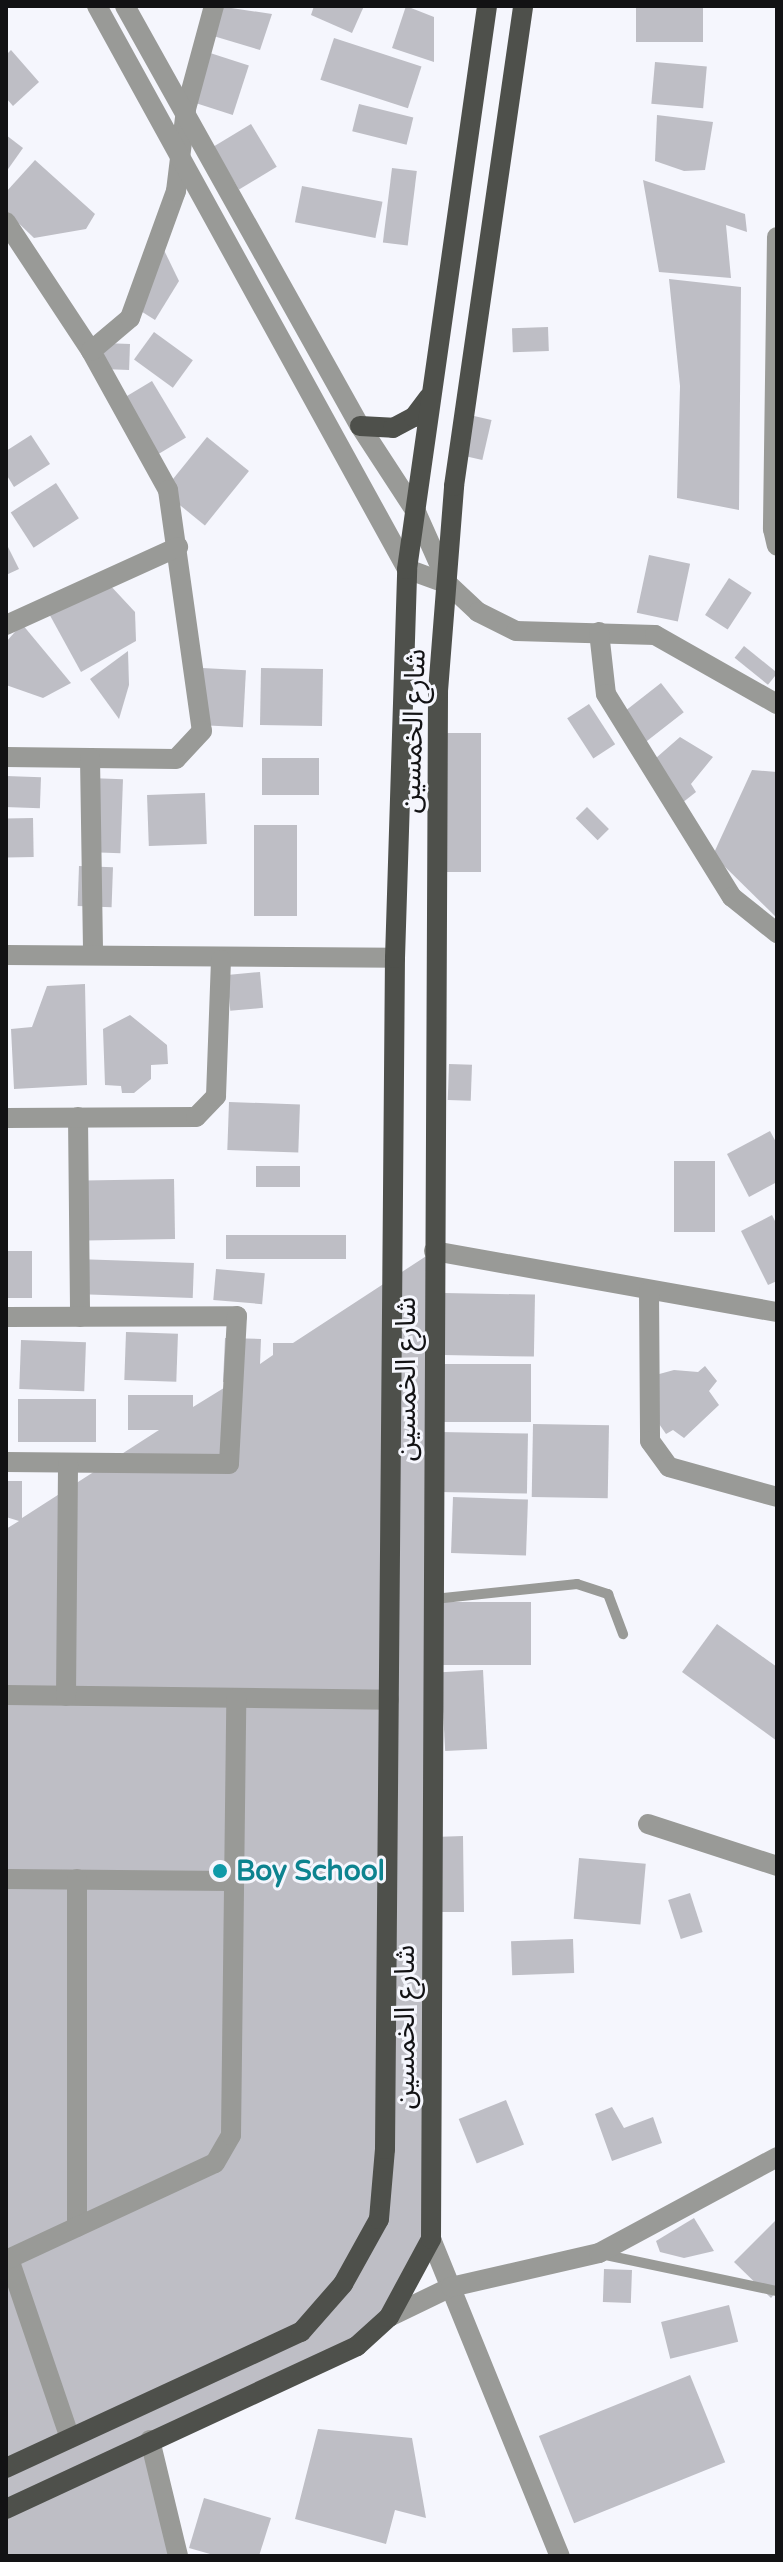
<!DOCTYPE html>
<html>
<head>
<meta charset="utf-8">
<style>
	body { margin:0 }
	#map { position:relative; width:783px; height:2562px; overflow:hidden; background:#f5f6fd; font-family:"Varela Round","Noto Sans Arabic",sans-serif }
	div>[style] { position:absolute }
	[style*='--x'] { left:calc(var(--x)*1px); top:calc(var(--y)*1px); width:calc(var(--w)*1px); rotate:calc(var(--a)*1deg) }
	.building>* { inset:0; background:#bebec5; transform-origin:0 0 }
	.service>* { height:10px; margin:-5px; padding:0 5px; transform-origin:5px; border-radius:5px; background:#999a97 }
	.minor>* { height:20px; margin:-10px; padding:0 10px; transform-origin:10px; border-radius:10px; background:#999a97 }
	.tertiary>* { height:20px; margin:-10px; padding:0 10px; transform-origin:10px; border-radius:10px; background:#999a97 }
	.primary>* { height:20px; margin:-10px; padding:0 10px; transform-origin:10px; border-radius:10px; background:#4e504b }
	.dots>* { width:22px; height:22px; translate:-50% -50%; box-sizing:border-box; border:4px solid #f5f6fd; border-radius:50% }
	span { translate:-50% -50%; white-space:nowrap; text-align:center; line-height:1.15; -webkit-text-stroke:6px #f5f6fd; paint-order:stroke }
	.street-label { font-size:28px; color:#121214 }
	.culture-label { font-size:28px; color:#0d838f; font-weight:700 }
	.left { translate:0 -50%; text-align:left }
	.frame { position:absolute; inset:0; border:8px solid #121214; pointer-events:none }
</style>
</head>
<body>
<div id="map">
	<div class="building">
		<i style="clip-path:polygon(218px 6px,272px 14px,260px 50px,210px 35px)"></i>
		<i style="clip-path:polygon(314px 6px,364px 6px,352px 33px,311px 15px)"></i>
		<i style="clip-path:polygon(406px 6px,434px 17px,434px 62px,392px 48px)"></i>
		<i style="left:636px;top:6px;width:67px;height:36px"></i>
		<i style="left:334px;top:38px;width:92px;height:44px;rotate:18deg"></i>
		<i style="clip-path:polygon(11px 50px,39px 82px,13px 106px,6px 98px,6px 55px)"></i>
		<i style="left:207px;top:52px;width:44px;height:52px;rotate:18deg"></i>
		<i style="left:655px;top:62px;width:52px;height:42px;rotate:5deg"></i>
		<i style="left:359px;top:104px;width:56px;height:28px;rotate:14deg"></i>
		<i style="clip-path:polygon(657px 115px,713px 122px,705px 170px,684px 171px,655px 161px)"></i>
		<i style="left:251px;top:124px;width:50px;height:44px;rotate:59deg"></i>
		<i style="clip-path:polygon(6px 135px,23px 148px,6px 172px)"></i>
		<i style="clip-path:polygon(35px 160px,95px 214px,86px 229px,34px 238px,6px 211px,6px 192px)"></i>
		<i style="left:392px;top:168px;width:25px;height:75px;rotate:7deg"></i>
		<i style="clip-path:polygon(643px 180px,745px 214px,747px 232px,726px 225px,731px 278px,659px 272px)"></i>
		<i style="left:302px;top:186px;width:82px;height:37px;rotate:11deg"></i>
		<i style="clip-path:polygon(162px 246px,179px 281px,155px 320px,128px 303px)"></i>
		<i style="clip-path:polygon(669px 279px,741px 287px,739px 510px,677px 498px,680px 386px)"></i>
		<i style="left:548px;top:327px;width:24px;height:36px;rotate:88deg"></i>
		<i style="left:154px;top:332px;width:48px;height:34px;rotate:36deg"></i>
		<i style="left:104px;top:343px;width:26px;height:26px;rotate:2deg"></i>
		<i style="left:152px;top:381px;width:66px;height:36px;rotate:59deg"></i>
		<i style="left:474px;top:416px;width:18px;height:41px;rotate:13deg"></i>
		<i style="clip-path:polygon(31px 435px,50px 464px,14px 487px,6px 474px,6px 451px)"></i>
		<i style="left:207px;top:437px;width:54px;height:70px;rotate:39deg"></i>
		<i style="left:56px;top:483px;width:42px;height:54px;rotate:57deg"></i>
		<i style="clip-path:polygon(6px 543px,19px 569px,6px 575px)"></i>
		<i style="left:649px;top:555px;width:42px;height:59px;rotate:12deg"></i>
		<i style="left:729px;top:578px;width:27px;height:44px;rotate:33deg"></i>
		<i style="clip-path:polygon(108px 583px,135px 612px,136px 641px,81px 672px,47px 610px)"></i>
		<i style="clip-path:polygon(22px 624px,71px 683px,43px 698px,6px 685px,6px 642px)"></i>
		<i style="left:744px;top:646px;width:43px;height:15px;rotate:39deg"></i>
		<i style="clip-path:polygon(128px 651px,129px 685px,119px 719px,90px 679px)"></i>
		<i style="left:202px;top:668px;width:44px;height:57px;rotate:3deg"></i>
		<i style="left:261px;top:668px;width:62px;height:57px;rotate:1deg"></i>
		<i style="left:661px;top:683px;width:37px;height:48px;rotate:52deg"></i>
		<i style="left:589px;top:704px;width:48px;height:26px;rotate:57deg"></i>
		<i style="left:443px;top:733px;width:38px;height:139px"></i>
		<i style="clip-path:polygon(680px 737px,713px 757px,691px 784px,696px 792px,682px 803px,648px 765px)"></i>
		<i style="left:319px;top:758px;width:37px;height:57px;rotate:90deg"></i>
		<i style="clip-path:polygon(752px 770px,777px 772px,777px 918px,713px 855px)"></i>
		<i style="left:6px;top:776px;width:35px;height:31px;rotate:2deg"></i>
		<i style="left:89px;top:778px;width:34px;height:74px;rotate:2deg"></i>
		<i style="left:205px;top:793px;width:51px;height:58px;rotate:88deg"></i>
		<i style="left:587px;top:807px;width:31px;height:16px;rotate:45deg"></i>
		<i style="left:33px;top:818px;width:39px;height:27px;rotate:89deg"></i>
		<i style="left:254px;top:825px;width:43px;height:91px"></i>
		<i style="left:79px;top:866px;width:34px;height:40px;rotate:2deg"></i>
		<i style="left:260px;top:972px;width:36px;height:33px;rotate:85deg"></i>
		<i style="clip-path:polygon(85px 984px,87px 1085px,14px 1089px,11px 1029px,32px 1027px,47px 986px)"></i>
		<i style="clip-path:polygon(130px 1015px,167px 1045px,168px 1064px,151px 1065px,151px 1079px,134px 1093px,122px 1093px,121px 1086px,105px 1085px,103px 1029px)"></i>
		<i style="left:449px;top:1064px;width:23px;height:36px;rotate:2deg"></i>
		<i style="left:229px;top:1102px;width:71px;height:48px;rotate:2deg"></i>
		<i style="clip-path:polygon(770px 1131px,777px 1144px,777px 1182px,749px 1197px,727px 1154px)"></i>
		<i style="left:674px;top:1161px;width:41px;height:71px"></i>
		<i style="left:256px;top:1166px;width:44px;height:21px"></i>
		<i style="left:174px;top:1179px;width:60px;height:89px;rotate:89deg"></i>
		<i style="clip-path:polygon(772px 1215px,777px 1225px,777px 1281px,768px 1285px,741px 1231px)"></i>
		<i style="left:226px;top:1235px;width:120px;height:24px"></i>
		<i style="left:6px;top:1251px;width:26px;height:47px"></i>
		<i style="clip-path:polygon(434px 1251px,434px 1837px,463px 1836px,464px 1912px,434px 1912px,433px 2213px,389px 2317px,357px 2346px,150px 2440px,178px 2556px,6px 2556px,6px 1529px,19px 1521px,6px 1517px,6px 1481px,22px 1481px,22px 1518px,159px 1430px,128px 1430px,128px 1395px,193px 1395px,193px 1407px,232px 1383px,223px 1382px,225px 1338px,261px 1339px,260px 1364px,273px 1355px,273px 1343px,293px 1343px)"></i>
		<i style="left:76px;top:1259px;width:118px;height:35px;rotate:2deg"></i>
		<i style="left:216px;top:1269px;width:49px;height:31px;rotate:5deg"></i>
		<i style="left:444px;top:1293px;width:91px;height:62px;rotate:1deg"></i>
		<i style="left:126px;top:1332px;width:52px;height:48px;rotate:2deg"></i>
		<i style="left:21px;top:1340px;width:65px;height:49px;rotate:2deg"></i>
		<i style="left:440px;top:1364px;width:91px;height:58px"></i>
		<i style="clip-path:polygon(705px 1366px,717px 1381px,709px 1391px,719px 1405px,684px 1438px,673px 1430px,666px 1434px,655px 1418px,652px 1376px,674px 1370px,698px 1372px)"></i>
		<i style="left:18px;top:1399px;width:78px;height:43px"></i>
		<i style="left:533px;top:1424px;width:76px;height:73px;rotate:1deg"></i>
		<i style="left:440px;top:1432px;width:88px;height:60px;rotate:1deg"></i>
		<i style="left:453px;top:1497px;width:75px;height:56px;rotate:2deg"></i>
		<i style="left:442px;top:1602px;width:89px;height:63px"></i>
		<i style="clip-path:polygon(717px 1624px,777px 1667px,777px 1741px,682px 1672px)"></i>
		<i style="left:483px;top:1670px;width:79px;height:42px;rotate:87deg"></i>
		<i style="left:579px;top:1858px;width:67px;height:61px;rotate:5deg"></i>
		<i style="left:690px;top:1893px;width:41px;height:23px;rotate:72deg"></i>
		<i style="left:573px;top:1939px;width:34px;height:62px;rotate:88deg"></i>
		<i style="left:506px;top:2100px;width:48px;height:51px;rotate:68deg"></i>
		<i style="clip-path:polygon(612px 2107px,624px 2128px,653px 2117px,662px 2143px,612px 2161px,595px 2114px)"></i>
		<i style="clip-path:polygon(694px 2218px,714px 2251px,684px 2258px,660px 2252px,656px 2241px)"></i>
		<i style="clip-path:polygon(777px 2219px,777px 2291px,771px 2298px,734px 2262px)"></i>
		<i style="left:604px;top:2269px;width:28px;height:33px;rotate:2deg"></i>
		<i style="left:729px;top:2305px;width:38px;height:70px;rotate:76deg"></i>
		<i style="left:690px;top:2375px;width:94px;height:163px;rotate:68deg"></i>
		<i style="clip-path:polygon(318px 2429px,412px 2438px,426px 2518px,395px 2510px,386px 2544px,295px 2519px)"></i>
		<i style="clip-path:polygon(204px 2498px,271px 2518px,259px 2556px,217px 2556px,189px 2548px)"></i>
	</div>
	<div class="service">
		<i style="--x:434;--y:1599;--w:144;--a:-6"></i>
		<i style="--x:577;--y:1584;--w:33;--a:18"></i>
		<i style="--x:608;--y:1594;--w:43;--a:69.4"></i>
		<i style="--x:601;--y:2254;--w:180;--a:11.9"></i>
	</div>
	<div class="minor">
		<i style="--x:6;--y:222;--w:154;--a:56.6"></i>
		<i style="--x:91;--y:351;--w:159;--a:61"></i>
		<i style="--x:168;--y:490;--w:243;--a:82"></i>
		<i style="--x:202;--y:731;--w:38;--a:133"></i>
		<i style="--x:176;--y:759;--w:170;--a:-179.3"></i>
		<i style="--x:777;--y:237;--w:292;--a:90.8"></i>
		<i style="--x:773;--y:529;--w:17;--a:77"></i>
		<i style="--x:91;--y:351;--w:51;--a:-40.2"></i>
		<i style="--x:130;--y:318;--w:135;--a:-70.1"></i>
		<i style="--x:176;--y:191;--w:83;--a:-83"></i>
		<i style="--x:186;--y:109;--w:107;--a:-74.8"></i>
		<i style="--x:448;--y:584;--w:41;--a:43"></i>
		<i style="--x:478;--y:612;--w:42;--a:26.6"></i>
		<i style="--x:516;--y:631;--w:139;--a:1.6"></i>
		<i style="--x:655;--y:635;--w:140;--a:29.5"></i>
		<i style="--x:6;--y:625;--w:189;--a:-24.4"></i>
		<i style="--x:599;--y:632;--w:62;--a:83.6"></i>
		<i style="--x:606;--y:694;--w:239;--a:58.2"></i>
		<i style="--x:732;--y:897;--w:58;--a:38.7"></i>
		<i style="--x:90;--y:758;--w:197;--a:89.1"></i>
		<i style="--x:6;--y:955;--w:389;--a:0.4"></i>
		<i style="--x:78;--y:1117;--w:200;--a:89.4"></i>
		<i style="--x:6;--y:1118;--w:190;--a:-0.3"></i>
		<i style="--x:196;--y:1117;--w:29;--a:-46"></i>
		<i style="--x:216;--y:1096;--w:136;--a:-87.9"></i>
		<i style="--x:434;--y:1251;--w:348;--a:10.1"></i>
		<i style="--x:649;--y:1291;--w:150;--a:89.6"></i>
		<i style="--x:650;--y:1441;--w:32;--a:54"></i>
		<i style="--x:669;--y:1467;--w:112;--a:15.5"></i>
		<i style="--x:6;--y:1317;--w:231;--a:-0.2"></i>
		<i style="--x:237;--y:1316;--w:148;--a:93.1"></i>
		<i style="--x:229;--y:1464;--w:223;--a:-179.5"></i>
		<i style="--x:6;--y:1695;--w:383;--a:0.7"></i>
		<i style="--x:66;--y:1696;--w:232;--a:-89.5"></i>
		<i style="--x:648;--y:1824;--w:136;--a:18"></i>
		<i style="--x:6;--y:1879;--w:226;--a:0.5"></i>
		<i style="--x:77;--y:1879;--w:348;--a:90"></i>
		<i style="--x:431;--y:2239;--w:342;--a:67.9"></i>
		<i style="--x:9;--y:2259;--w:189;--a:71.2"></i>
		<i style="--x:6;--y:2260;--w:230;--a:-24.9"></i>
		<i style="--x:215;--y:2163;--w:32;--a:-60"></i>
		<i style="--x:231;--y:2135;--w:437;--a:-89.3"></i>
		<i style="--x:389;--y:2317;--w:69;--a:-25.8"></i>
		<i style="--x:451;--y:2287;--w:152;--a:-12.9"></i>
		<i style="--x:599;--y:2253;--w:202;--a:-28.3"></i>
		<i style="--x:150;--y:2440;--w:119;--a:76.4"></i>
	</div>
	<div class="tertiary">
		<i style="--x:97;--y:6;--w:643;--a:61.16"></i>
		<i style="--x:407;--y:569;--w:44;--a:20.1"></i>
		<i style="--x:125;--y:6;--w:481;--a:60.8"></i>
		<i style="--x:360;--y:426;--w:103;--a:56.9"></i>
		<i style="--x:416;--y:512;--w:79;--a:66"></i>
	</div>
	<div class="primary">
		<i style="--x:360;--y:426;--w:33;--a:3"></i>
		<i style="--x:393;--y:428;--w:24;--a:-28"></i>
		<i style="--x:414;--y:417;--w:25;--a:-53"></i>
		<i style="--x:6;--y:2468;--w:325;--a:-24.8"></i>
		<i style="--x:301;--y:2332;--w:64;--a:-48.8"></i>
		<i style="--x:343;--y:2284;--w:74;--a:-61"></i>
		<i style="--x:379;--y:2219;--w:70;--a:-85.1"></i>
		<i style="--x:385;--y:2149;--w:1191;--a:-89.52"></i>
		<i style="--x:395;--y:958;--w:389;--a:-88.2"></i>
		<i style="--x:407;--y:569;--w:569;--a:-81.91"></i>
		<i style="--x:6;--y:2509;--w:387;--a:-24.9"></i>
		<i style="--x:357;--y:2346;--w:43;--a:-42.2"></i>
		<i style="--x:389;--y:2317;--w:89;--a:-61.7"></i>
		<i style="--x:431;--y:2239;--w:1548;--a:-89.74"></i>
		<i style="--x:438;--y:691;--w:206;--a:-85.5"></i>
		<i style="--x:454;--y:486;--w:485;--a:-81.8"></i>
	</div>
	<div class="dots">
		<i style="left:220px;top:1871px;background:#0f9aa8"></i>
	</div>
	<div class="street-label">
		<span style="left:413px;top:731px;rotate:-88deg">شارع الخمسين</span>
		<span style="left:406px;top:1379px;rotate:-90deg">شارع الخمسين</span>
		<span style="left:405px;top:2027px;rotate:-90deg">شارع الخمسين</span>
	</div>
	<div class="culture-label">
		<span class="left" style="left:236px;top:1871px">Boy School</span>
	</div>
	<div class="frame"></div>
</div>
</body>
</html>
